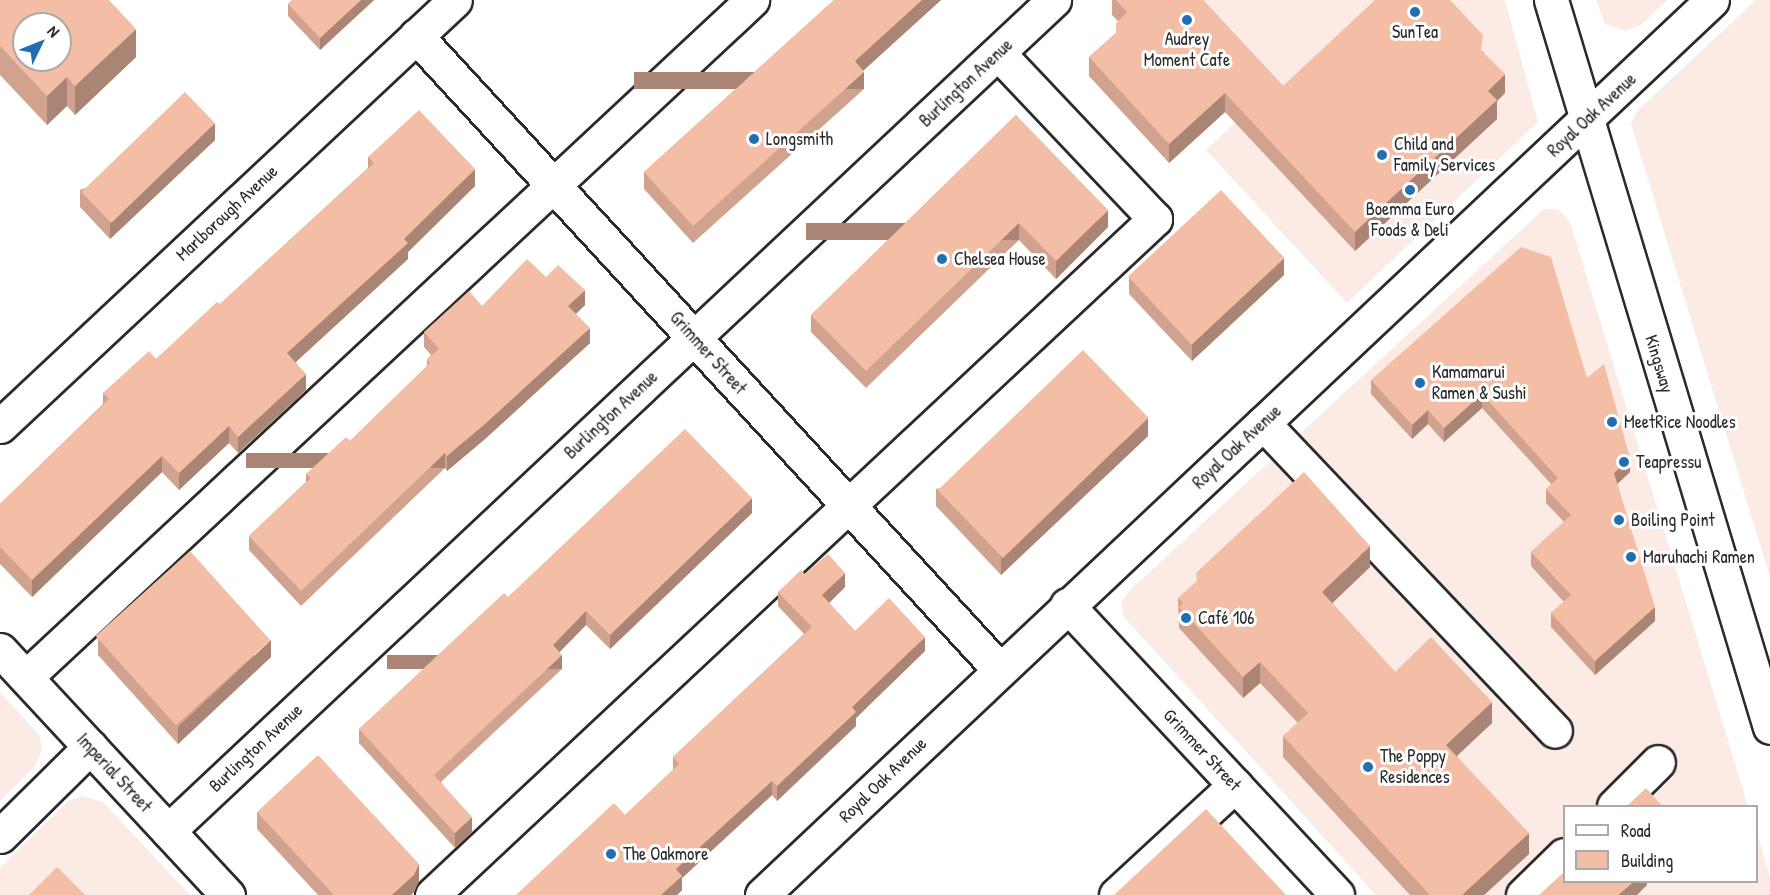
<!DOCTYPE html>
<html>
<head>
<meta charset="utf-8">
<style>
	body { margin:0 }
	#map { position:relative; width:1770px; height:895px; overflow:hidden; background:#fff; font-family:"Patrick Hand",sans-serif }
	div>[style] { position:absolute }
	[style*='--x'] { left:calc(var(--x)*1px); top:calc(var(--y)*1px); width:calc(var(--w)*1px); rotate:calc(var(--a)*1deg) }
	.built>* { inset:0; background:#fbebe4 }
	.roads { filter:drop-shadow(2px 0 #2b2b2b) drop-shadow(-2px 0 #2b2b2b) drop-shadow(0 2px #2b2b2b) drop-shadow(0 -2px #2b2b2b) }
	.minor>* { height:33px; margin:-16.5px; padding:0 16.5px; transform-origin:16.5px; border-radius:16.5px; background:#fff }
	.major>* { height:33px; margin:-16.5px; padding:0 16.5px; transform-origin:16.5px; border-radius:16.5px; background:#fff }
	.wall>* { inset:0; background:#d1a38f }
	.shaded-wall>* { inset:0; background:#aa8474; transform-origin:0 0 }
	.building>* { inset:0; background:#f3bda6; transform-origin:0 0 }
	.dots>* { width:16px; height:16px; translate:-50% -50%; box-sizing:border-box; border:3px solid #fff; border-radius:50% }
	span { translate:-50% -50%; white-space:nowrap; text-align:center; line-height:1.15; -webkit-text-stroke:6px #fff; paint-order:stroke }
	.poi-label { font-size:18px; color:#2b2b2b }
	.left { translate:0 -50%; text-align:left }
	.street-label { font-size:18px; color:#2b2b2b }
	.legend { position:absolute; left:1563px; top:805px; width:195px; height:78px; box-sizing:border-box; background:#fff; border:2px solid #aaa; margin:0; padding:8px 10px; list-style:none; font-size:18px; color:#2b2b2b }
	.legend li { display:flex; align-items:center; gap:12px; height:30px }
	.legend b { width:30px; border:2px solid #aaa }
	.north { position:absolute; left:12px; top:12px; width:60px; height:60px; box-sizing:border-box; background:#fff; border:2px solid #aaa; border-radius:50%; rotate:47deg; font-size:16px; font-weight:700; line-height:24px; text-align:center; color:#2b2b2b }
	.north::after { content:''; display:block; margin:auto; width:21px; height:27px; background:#1f6fb2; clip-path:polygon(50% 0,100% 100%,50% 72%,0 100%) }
</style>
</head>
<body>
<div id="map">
	<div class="built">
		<i style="clip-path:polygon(1191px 0,1505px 0,1538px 122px,1347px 303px,1206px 150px,1271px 88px)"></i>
		<i style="clip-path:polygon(1596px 0,1667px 0,1641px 25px,1626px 31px,1605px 24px)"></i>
		<i style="clip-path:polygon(1756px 0,1770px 0,1770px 577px,1631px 124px,1637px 111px)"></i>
		<i style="clip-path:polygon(1544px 209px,1558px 209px,1570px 222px,1748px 806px,1564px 806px,1564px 882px,1756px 882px,1757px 833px,1770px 877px,1770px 895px,1376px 895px,1124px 617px,1121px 603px,1129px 591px)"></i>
		<i style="clip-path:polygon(0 692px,40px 736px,42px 749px,36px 765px,0 801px)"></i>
		<i style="clip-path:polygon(82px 796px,103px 802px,190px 895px,0 895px,0 868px,68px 801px)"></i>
	</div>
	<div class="roads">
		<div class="minor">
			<i style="--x:416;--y:36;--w:861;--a:47.35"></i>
			<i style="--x:1263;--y:423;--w:424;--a:46.5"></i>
			<i style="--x:0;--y:426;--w:623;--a:-43.11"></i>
			<i style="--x:1067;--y:605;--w:396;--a:47"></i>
			<i style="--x:26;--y:677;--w:993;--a:-43"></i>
			<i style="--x:1614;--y:806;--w:62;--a:-45"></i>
			<i style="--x:168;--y:831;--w:1215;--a:-43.17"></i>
			<i style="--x:0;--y:836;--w:127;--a:-44.7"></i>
			<i style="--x:432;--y:895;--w:990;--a:-43.08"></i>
			<i style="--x:1155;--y:219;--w:228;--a:-133.4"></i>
			<i style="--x:1116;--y:895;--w:162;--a:-42.7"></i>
			<i style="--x:1523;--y:895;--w:57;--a:-44.3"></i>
		</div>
		<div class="major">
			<i style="--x:1551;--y:0;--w:759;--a:73.24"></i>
			<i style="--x:0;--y:650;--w:335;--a:47.1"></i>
			<i style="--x:762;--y:895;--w:1305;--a:-43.29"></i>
		</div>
	</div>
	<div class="wall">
		<i style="clip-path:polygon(0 0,136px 57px,75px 115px,67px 106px,47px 125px,0 75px)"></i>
		<i style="clip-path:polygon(292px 0,374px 0,320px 50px,288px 16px,288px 4px)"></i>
		<i style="clip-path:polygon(834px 0,941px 0,863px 71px,864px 89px,693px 243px,644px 189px,644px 172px)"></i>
		<i style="clip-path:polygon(1112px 0,1203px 0,1283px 86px,1483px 51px,1505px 93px,1497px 101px,1497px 119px,1355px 251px,1225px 112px,1169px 163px,1089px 76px,1089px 57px,1116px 33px,1118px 21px,1112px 15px)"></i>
		<i style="clip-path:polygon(1016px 115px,1108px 227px,1056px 279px,1019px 240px,866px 388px,811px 332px,811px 315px)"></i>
		<i style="clip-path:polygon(215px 140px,110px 239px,80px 207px,80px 190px)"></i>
		<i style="clip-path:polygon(368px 157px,475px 186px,408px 252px,408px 259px,296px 362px,306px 390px,238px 453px,229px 443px,179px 490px,162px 472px,32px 597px,0 564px,0 504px,103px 404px,103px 393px,156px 359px,220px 304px,368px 168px)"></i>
		<i style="clip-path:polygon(1284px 275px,1192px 361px,1129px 294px,1129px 277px)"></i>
		<i style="clip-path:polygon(546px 277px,585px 305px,576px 314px,590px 343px,485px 439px,447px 471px,445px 468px,301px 606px,249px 550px,249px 536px,306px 482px,306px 474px,350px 441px,427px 366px,427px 359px,431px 355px,424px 347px,424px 332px)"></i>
		<i style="clip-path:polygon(1587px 378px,1630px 472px,1617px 484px,1655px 621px,1595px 675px,1551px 627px,1551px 613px,1564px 602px,1531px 566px,1531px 552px,1564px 522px,1546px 503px,1546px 489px,1552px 485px,1482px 408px,1444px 442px,1428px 424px,1412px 439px,1371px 394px,1371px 380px)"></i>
		<i style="clip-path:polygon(1148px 436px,1001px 575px,936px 506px,936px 489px)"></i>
		<i style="clip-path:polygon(752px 513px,610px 649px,586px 625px,559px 652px,562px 669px,441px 782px,472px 832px,455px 848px,359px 743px,359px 729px,508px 597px)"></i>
		<i style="clip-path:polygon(1370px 567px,1332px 603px,1395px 672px,1492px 723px,1457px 756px,1529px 854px,1484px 895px,1410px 895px,1283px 757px,1283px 736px,1298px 723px,1260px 683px,1243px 698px,1179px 628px,1178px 598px)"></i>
		<i style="clip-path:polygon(805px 574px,845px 587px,829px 603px,855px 631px,925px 651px,856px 718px,856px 726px,777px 801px,772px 795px,682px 878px,682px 890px,677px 895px,516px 895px,625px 815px,673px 770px,673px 757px,804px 634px,778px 606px,778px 592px)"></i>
		<i style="clip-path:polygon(98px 638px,271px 657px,178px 744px,98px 655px)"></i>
		<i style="clip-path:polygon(257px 812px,419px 881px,414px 892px,411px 895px,318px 895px,257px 829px)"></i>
	</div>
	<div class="shaded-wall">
		<i style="clip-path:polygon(361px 0,374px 0,320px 50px,320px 38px)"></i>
		<i style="clip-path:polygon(922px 0,941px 0,855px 78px,855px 61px)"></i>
		<i style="clip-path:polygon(136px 29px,136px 57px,75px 115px,75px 86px)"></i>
		<i style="left:864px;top:72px;width:17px;height:230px;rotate:90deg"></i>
		<i style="clip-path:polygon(1505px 74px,1505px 93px,1497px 101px,1497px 119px,1355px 251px,1355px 232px,1488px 91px)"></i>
		<i style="clip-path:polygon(67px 77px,67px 106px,47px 125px,47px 96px)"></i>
		<i style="clip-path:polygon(1225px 93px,1225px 112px,1169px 163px,1169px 144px)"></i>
		<i style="clip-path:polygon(215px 123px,215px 140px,110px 239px,110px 222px)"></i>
		<i style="clip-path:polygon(475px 169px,475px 186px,408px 252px,408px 259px,287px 370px,287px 353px)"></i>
		<i style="clip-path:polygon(1108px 210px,1108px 227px,1056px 279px,1056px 261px)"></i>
		<i style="left:1019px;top:223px;width:17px;height:213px;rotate:90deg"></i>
		<i style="clip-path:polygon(1284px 258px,1284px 275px,1192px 361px,1192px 344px)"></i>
		<i style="clip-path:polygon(585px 290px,585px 305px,568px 321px,568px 306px)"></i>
		<i style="clip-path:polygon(590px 328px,590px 343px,485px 439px,447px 471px,447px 456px)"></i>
		<i style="clip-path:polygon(306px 374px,306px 390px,238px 453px,238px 437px)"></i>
		<i style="clip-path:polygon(1482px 394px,1482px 408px,1444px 442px,1444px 428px)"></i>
		<i style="clip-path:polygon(1428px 410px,1428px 424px,1412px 439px,1412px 425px)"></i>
		<i style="clip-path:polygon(1148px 418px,1148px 436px,1001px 575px,1001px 558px)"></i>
		<i style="clip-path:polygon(229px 426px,229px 443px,179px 490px,179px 473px)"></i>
		<i style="left:445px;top:453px;width:15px;height:199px;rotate:90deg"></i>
		<i style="clip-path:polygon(162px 456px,162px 472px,32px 597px,32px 580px)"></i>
		<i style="clip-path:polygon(1630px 458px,1630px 472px,1614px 487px,1614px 473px)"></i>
		<i style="clip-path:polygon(752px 498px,752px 513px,610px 649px,610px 635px)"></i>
		<i style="clip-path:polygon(1370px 546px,1370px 567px,1322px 613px,1322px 592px)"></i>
		<i style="clip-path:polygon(845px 573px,845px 587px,822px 610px,822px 595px)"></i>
		<i style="clip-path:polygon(1655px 607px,1655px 621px,1595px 675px,1595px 661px)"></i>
		<i style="clip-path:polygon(586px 611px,586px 625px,553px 659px,553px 645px)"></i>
		<i style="clip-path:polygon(925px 637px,925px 651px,856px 718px,856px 726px,777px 801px,777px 786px,852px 707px)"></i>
		<i style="clip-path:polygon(271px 640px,271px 657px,178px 744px,178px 727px)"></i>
		<i style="left:562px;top:655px;width:14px;height:175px;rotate:90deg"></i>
		<i style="clip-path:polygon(1260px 662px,1260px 683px,1243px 698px,1243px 677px)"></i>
		<i style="clip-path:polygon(1492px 702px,1492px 723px,1446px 766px,1446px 745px)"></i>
		<i style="clip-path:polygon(772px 781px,772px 795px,682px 878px,682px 890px,677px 895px,661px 895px,676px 869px)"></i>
		<i style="clip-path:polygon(472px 817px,472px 832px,455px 848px,455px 833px)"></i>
		<i style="clip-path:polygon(1529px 833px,1529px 854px,1484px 895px,1462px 895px)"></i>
		<i style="clip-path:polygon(419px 864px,419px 881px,414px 892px,411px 895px,392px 895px)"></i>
		<i style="clip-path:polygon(1633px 882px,1647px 882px,1647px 885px,1637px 895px,1618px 895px)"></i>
	</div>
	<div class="building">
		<i style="clip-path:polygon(evenodd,0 0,109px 0,136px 29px,75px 86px,67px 77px,47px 96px,0 46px,0 0,24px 24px,60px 24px,60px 60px,24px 60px,24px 24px)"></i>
		<i style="clip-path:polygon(292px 0,361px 0,320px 38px,288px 4px)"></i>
		<i style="clip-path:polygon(834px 0,922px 0,855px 61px,864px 72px,693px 226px,644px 172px)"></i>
		<i style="clip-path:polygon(1116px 0,1203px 0,1283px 86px,1375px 0,1450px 0,1483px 35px,1481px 50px,1505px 74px,1488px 91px,1497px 100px,1355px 232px,1225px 93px,1169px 144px,1089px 57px,1116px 33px,1116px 23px,1127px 12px)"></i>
		<i style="left:185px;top:92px;width:43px;height:144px;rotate:46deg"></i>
		<i style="clip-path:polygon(419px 110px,475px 169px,404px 239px,408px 243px,287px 353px,306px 374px,238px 437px,229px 426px,179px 473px,162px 456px,32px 580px,0 547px,0 504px,109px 399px,103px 393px,149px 351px,156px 359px,217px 302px,220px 304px,374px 163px,368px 157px)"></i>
		<i style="clip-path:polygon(1016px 115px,1108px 210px,1056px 261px,1019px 223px,866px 371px,811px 315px)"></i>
		<i style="left:1221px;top:190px;width:93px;height:127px;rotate:47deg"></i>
		<i style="clip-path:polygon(1521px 247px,1551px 257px,1587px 378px,1604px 364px,1630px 458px,1614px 473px,1655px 607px,1595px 661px,1551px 613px,1571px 595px,1531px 552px,1571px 515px,1546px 489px,1558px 478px,1482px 394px,1444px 428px,1428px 410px,1412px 425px,1371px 380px)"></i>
		<i style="clip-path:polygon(527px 259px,546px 277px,558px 265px,585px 290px,568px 306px,590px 328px,485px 424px,447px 456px,445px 453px,301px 591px,249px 536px,311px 478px,306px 474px,346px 437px,350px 441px,430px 363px,427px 359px,439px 349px,424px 332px,469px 291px,482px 306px)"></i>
		<i style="left:1083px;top:350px;width:94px;height:202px;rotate:46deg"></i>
		<i style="clip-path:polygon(685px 429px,752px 498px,610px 635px,586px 611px,553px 645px,562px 655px,434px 775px,472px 817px,455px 833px,359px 729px,504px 593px,508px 597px)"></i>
		<i style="clip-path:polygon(1304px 472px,1370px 546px,1322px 592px,1395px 672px,1431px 637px,1492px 702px,1446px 745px,1529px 833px,1462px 895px,1430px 895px,1283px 736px,1308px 713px,1260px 662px,1243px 677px,1179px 607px,1183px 603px,1178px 598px,1197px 581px,1196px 573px)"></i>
		<i style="left:190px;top:551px;width:120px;height:127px;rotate:48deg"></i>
		<i style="clip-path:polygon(828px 554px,845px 573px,822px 595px,855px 631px,889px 598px,925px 637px,852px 707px,856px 712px,777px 786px,772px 781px,676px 869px,682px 876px,661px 895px,516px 895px,614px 803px,625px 815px,679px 764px,673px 757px,812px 627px,778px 592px,801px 570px,805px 574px)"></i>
		<i style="clip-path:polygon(318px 755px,419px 864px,414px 875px,392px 895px,334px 895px,257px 812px)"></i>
		<i style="clip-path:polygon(1646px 788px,1663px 807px,1626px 807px)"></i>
		<i style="clip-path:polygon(1206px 809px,1286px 895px,1114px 895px)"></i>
		<i style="clip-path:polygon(57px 867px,85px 895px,29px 895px)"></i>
		<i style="clip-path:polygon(1564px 872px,1564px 882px,1633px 882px,1618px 895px,1539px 895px)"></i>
	</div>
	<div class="dots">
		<i style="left:1415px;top:12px;background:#1f6fb2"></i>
		<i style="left:1187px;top:20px;background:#1f6fb2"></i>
		<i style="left:754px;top:139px;background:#1f6fb2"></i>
		<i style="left:1382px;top:155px;background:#1f6fb2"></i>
		<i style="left:1410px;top:190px;background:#1f6fb2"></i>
		<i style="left:942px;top:259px;background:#1f6fb2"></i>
		<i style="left:1420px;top:383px;background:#1f6fb2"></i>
		<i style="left:1612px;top:422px;background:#1f6fb2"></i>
		<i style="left:1624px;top:462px;background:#1f6fb2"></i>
		<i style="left:1619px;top:520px;background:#1f6fb2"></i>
		<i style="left:1631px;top:557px;background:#1f6fb2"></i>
		<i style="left:1186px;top:618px;background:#1f6fb2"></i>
		<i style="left:1368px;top:767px;background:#1f6fb2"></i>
		<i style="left:611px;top:854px;background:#1f6fb2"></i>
	</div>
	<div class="poi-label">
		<span style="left:1415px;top:32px">SunTea</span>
		<span style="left:1187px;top:50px">Audrey<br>Moment Cafe</span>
		<span class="left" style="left:766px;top:139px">Longsmith</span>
		<span class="left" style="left:1394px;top:155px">Child and<br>Family Services</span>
		<span style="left:1410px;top:220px">Boemma Euro<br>Foods &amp; Deli</span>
		<span class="left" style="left:954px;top:259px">Chelsea House</span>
		<span class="left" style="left:1432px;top:383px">Kamamarui<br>Ramen &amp; Sushi</span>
		<span class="left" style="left:1624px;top:422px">MeetRice Noodles</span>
		<span class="left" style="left:1636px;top:462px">Teapressu</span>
		<span class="left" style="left:1631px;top:520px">Boiling Point</span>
		<span class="left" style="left:1643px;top:557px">Maruhachi Ramen</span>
		<span class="left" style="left:1198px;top:618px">Café 106</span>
		<span class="left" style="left:1380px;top:767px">The Poppy<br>Residences</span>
		<span class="left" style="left:623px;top:854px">The Oakmore</span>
	</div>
	<div class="street-label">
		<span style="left:966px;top:83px;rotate:-43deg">Burlington Avenue</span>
		<span style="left:1592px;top:115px;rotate:-43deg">Royal Oak Avenue</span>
		<span style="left:227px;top:213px;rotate:-43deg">Marlborough Avenue</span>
		<span style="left:708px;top:353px;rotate:48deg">Grimmer Street</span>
		<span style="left:1659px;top:364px;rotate:73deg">Kingsway</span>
		<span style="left:611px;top:415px;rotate:-43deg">Burlington Avenue</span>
		<span style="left:1237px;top:447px;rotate:-43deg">Royal Oak Avenue</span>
		<span style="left:256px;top:748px;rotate:-43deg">Burlington Avenue</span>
		<span style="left:1202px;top:750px;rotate:47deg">Grimmer Street</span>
		<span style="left:114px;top:773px;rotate:47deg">Imperial Street</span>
		<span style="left:883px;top:780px;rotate:-44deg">Royal Oak Avenue</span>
	</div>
	<ul class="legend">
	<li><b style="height:8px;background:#fff"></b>Road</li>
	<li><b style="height:16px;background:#f3bda6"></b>Building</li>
	</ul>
	<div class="north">N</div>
</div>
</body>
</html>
